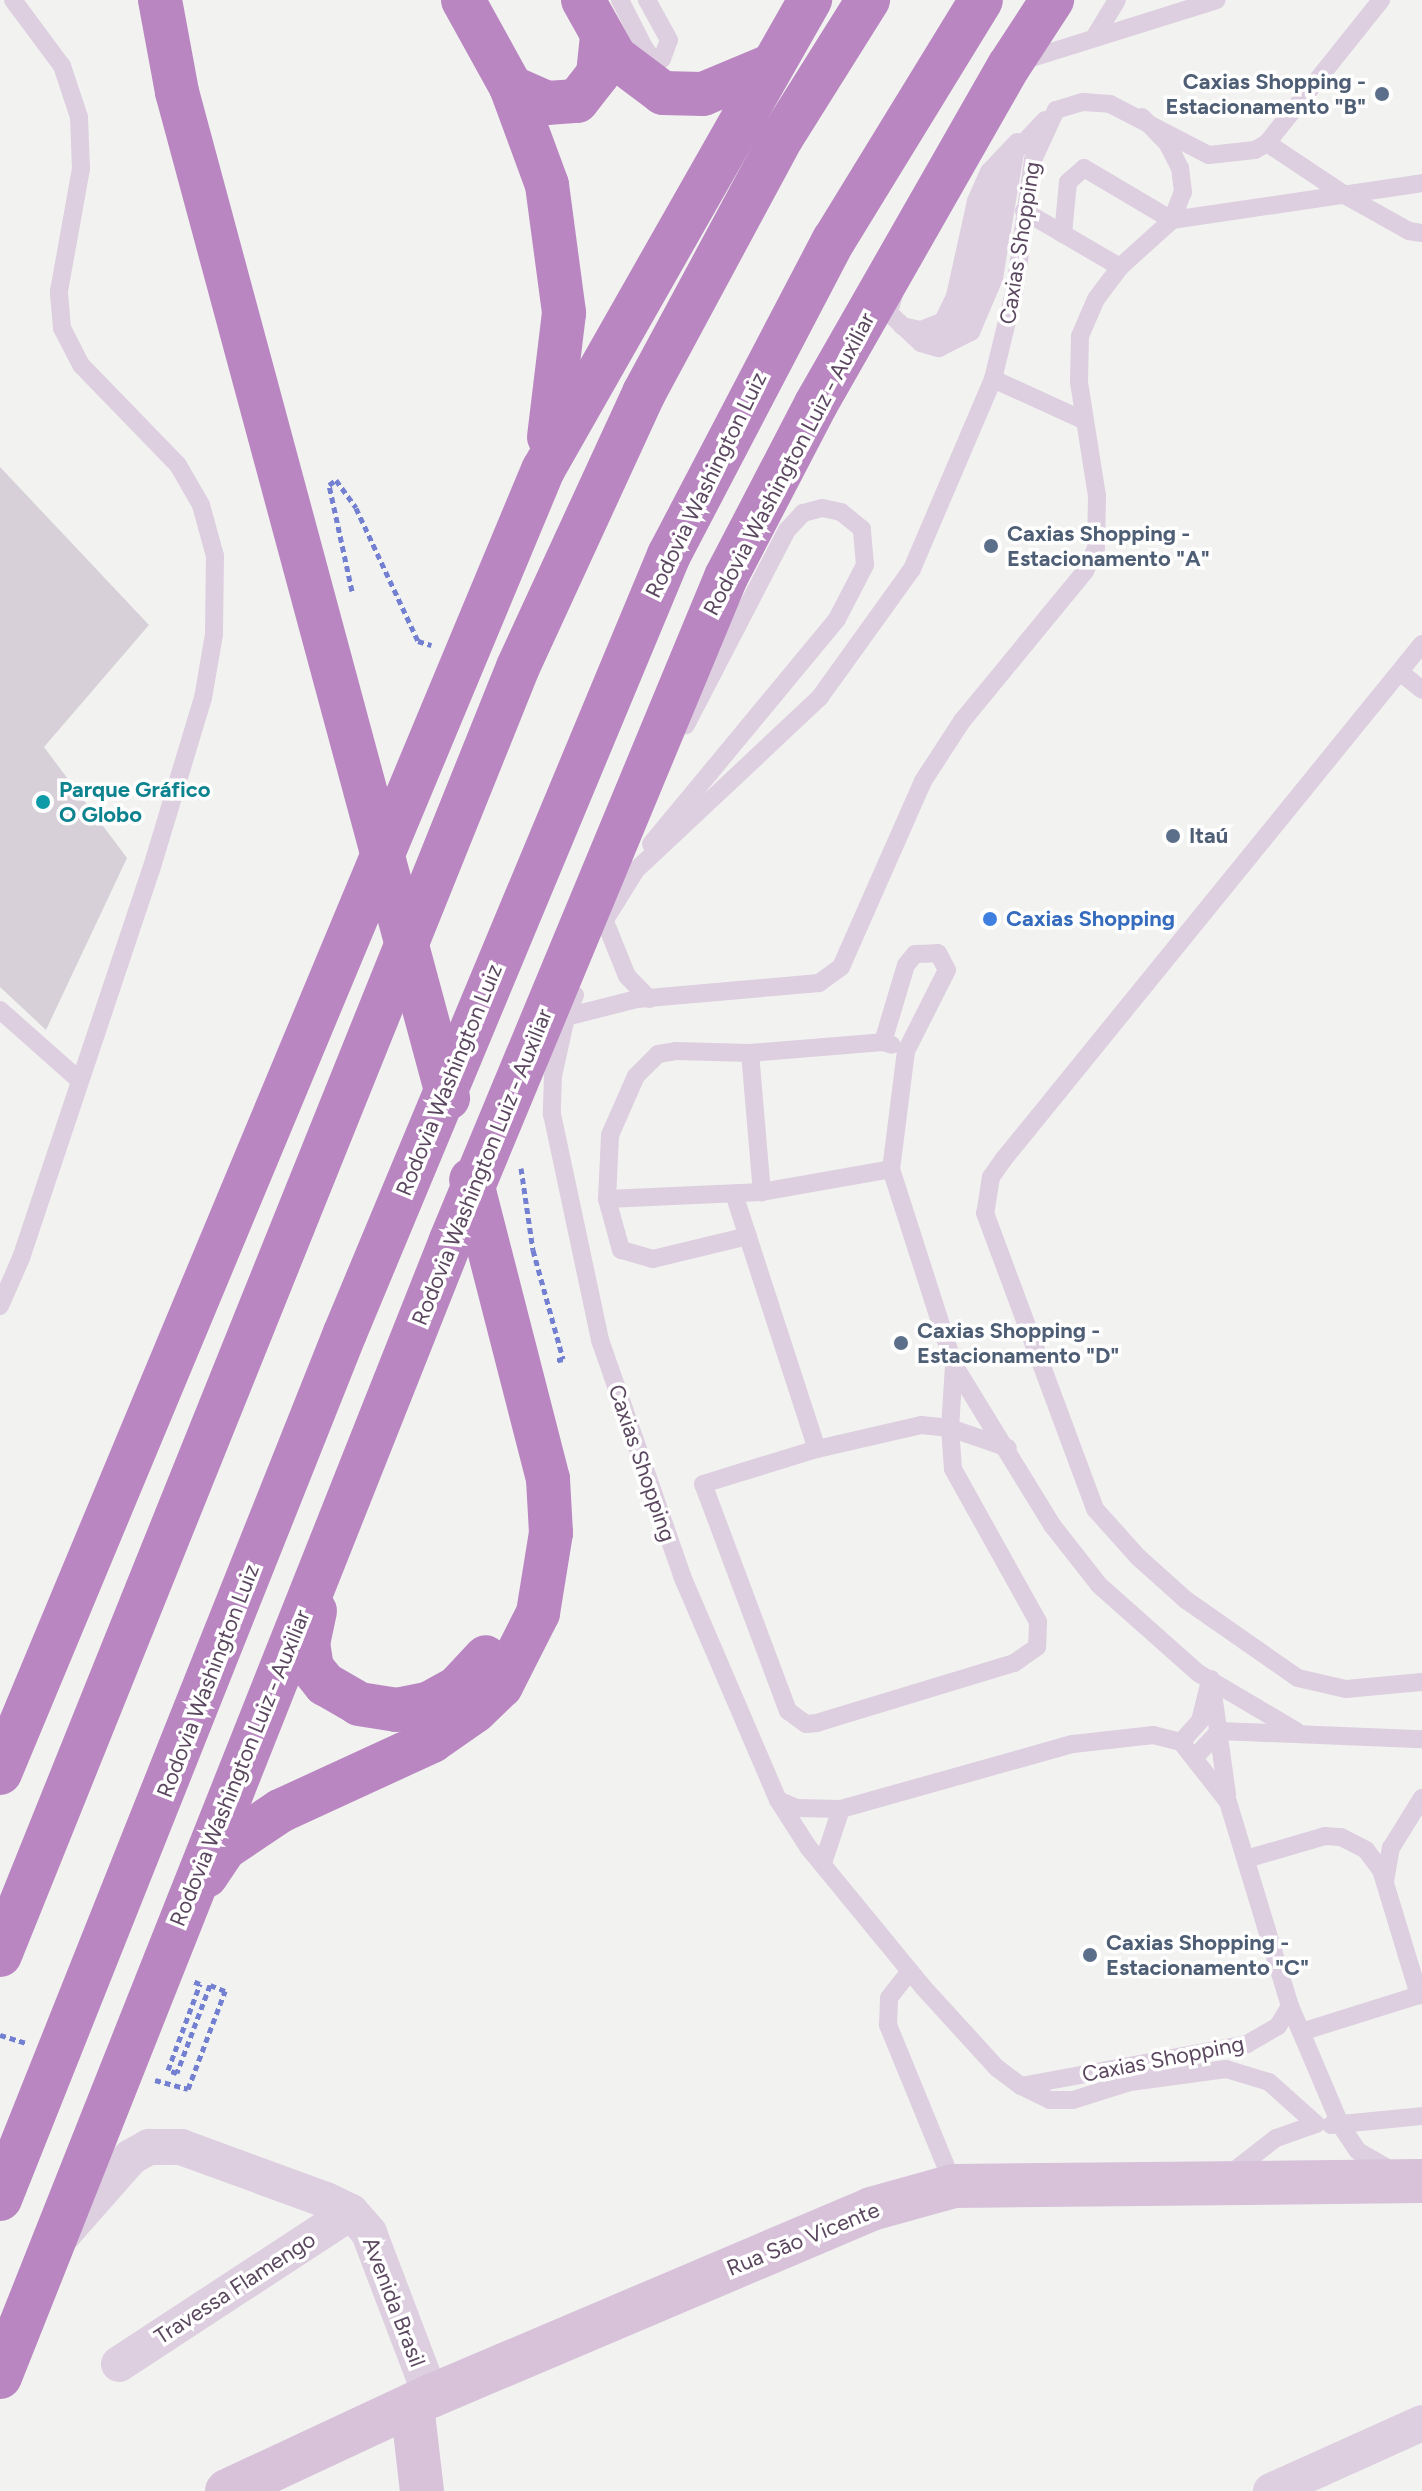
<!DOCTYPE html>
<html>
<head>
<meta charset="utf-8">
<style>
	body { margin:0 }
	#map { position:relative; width:1422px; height:2491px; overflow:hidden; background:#f2f3f0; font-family:Figtree,sans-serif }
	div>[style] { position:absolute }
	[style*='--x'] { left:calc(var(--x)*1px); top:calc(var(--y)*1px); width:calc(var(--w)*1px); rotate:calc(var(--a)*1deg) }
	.building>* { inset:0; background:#d7d0d8 }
	.path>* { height:5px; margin-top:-2.5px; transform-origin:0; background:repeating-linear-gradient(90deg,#7380d1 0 6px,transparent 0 10px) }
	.lane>* { height:18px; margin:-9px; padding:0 9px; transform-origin:9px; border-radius:9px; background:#ddcee0 }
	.street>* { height:36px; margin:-18px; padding:0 18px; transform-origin:18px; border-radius:18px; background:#ddcee0 }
	.secondary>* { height:44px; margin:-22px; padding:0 22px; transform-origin:22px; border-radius:22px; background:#d7c2da }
	.highway>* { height:44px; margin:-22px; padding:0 22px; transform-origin:22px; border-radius:22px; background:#b986c1 }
	.dots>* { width:22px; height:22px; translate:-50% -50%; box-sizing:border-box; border:4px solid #fff; border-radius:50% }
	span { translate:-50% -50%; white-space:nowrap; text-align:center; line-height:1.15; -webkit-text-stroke:7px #fff; paint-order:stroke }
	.service-label { font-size:22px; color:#4e5e75; font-weight:700 }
	.right { translate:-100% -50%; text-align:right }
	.left { translate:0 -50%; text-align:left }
	.street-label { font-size:22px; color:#5b475f }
	.culture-label { font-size:22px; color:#0d838f; font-weight:700 }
	.shop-label { font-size:22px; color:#366cbe; font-weight:700 }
</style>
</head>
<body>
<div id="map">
	<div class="building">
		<i style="clip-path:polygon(0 467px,149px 625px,44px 747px,127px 858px,46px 1030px,0 987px)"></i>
	</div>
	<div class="path">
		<i style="--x:352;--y:591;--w:108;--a:-102.2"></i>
		<i style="--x:329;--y:485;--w:9;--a:-36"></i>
		<i style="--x:336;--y:480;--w:34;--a:54"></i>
		<i style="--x:356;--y:508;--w:147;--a:65"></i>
		<i style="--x:418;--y:641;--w:14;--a:17"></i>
		<i style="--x:521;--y:1168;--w:83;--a:81.7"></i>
		<i style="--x:533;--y:1250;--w:113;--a:74.6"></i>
		<i style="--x:563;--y:1359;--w:9;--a:167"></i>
		<i style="--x:0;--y:2035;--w:27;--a:17"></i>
		<i style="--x:155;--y:2080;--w:34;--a:15"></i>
		<i style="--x:188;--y:2089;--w:105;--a:-69.3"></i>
		<i style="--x:225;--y:1991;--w:16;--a:-158"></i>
		<i style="--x:210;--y:1985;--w:94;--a:110.6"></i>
		<i style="--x:177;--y:2073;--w:9;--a:-162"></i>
		<i style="--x:168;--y:2070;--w:92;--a:-69.6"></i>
		<i style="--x:200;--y:1984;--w:8;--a:-157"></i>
	</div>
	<div class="lane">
		<i style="--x:620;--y:0;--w:55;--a:63"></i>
		<i style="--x:645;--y:49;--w:11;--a:52"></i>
		<i style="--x:652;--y:58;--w:10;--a:6"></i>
		<i style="--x:662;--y:59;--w:20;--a:-70"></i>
		<i style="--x:669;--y:40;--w:46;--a:-118.8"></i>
		<i style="--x:1094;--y:38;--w:44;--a:-58.8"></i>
		<i style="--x:1019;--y:62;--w:207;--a:-17.4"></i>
		<i style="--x:1267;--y:143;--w:97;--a:33.7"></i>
		<i style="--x:1348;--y:197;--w:70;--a:29.1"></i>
		<i style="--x:1409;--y:231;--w:13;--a:9"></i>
		<i style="--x:1024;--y:211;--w:111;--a:30.3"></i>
		<i style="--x:1172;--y:220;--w:253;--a:-8.4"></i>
		<i style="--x:1063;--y:234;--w:52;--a:-84.5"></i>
		<i style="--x:1068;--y:182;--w:21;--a:-41"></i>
		<i style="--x:1084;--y:168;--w:102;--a:30.6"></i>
		<i style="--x:894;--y:294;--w:20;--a:105"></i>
		<i style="--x:889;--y:313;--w:44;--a:43.2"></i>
		<i style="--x:921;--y:343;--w:19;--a:16"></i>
		<i style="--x:939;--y:348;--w:36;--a:-27"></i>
		<i style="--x:971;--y:332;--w:59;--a:-66.9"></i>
		<i style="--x:994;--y:278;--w:128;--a:-80.5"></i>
		<i style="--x:1015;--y:152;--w:44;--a:-46.8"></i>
		<i style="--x:902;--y:326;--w:19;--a:12"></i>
		<i style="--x:921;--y:330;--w:24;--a:-22"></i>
		<i style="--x:943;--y:321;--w:28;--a:-64"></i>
		<i style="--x:955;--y:296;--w:97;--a:-77.5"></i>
		<i style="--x:976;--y:201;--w:32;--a:-66"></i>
		<i style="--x:989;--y:172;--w:41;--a:-47"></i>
		<i style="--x:929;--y:341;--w:28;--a:-26"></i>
		<i style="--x:954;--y:329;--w:27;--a:-54"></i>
		<i style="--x:970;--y:307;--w:111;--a:-78.1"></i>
		<i style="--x:993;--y:198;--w:31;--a:-68"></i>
		<i style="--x:993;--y:379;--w:101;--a:24.5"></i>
		<i style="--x:1422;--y:644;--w:665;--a:129.08"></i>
		<i style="--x:1003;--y:1160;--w:21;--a:125"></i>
		<i style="--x:991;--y:1177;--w:36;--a:99"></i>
		<i style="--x:985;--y:1213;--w:316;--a:69.6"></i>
		<i style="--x:1095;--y:1509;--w:64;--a:48.1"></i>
		<i style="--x:1138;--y:1557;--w:64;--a:41.9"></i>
		<i style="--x:1186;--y:1600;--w:136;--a:34.9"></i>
		<i style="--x:1298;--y:1678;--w:49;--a:12.9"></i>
		<i style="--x:1346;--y:1689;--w:76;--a:-5.3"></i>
		<i style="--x:1400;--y:672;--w:28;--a:39"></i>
		<i style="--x:651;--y:844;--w:292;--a:-50.4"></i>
		<i style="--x:837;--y:619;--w:61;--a:-62.6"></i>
		<i style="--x:865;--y:565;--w:36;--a:-95"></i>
		<i style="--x:862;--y:529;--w:27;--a:-141"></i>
		<i style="--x:841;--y:512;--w:19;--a:-168"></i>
		<i style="--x:822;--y:508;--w:20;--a:165"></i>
		<i style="--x:803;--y:513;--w:23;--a:133"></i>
		<i style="--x:787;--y:530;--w:220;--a:117.4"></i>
		<i style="--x:604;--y:919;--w:61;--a:68"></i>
		<i style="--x:627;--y:976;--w:32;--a:46"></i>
		<i style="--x:603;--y:923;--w:62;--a:-58.1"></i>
		<i style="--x:636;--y:870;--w:253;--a:-43.2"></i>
		<i style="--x:820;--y:697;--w:158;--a:-54.3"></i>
		<i style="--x:912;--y:569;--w:207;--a:-66.9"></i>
		<i style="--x:993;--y:379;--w:93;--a:-76.3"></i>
		<i style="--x:1015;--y:289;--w:130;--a:-82.1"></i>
		<i style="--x:1033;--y:160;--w:55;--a:-65.3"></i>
		<i style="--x:1056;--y:110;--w:28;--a:-17"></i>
		<i style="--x:1083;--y:102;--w:27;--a:4"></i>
		<i style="--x:1110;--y:104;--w:111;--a:27.3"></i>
		<i style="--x:1209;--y:155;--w:46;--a:-6.2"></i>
		<i style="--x:1255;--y:150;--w:14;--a:-30"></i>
		<i style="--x:1267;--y:143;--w:183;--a:-51.4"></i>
		<i style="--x:575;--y:995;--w:24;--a:112"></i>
		<i style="--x:566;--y:1017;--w:73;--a:-14.2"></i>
		<i style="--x:637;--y:999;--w:183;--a:-5"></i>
		<i style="--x:819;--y:983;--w:27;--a:-36"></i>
		<i style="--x:841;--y:967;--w:203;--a:-66.2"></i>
		<i style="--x:923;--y:781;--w:72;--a:-57"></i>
		<i style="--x:962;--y:721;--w:194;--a:-50.6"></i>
		<i style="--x:1085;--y:571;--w:25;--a:-64"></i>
		<i style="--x:1096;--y:548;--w:52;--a:-88.9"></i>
		<i style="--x:1097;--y:496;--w:115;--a:-99"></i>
		<i style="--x:1079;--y:382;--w:46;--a:-88.8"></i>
		<i style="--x:1080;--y:336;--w:40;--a:-66.6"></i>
		<i style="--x:1096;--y:299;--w:40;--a:-53"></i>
		<i style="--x:1120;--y:267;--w:70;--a:-42.1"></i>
		<i style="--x:1172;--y:220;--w:30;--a:-69"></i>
		<i style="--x:1183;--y:192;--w:24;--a:-97"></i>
		<i style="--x:1180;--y:168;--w:28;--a:-117"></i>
		<i style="--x:1167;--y:143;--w:36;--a:-134"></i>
		<i style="--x:0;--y:1010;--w:104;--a:41.5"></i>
		<i style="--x:566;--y:1017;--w:60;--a:102.4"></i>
		<i style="--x:553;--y:1076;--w:38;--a:92"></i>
		<i style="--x:552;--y:1114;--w:231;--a:78"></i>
		<i style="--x:600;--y:1340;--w:250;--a:70.8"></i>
		<i style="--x:682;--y:1576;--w:244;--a:66.8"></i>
		<i style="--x:778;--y:1800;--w:56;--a:57.4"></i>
		<i style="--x:808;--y:1847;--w:180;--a:50.6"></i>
		<i style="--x:922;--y:1986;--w:111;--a:47.6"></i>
		<i style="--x:997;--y:2068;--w:30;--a:37"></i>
		<i style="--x:1021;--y:2086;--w:230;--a:-10.5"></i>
		<i style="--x:1247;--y:2044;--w:36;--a:-30"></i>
		<i style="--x:1278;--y:2026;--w:23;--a:-59"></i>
		<i style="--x:883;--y:1042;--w:80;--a:-73.4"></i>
		<i style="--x:906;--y:965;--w:14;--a:-51"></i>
		<i style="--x:915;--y:954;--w:23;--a:-2"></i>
		<i style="--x:938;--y:953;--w:19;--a:62"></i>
		<i style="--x:947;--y:970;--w:91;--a:116.8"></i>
		<i style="--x:906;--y:1051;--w:119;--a:97.2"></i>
		<i style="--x:891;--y:1169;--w:206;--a:72.2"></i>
		<i style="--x:954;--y:1365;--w:188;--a:58.5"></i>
		<i style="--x:1052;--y:1525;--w:76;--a:51.9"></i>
		<i style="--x:1099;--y:1585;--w:132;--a:41.6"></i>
		<i style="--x:1198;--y:1673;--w:114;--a:30.6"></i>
		<i style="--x:750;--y:1053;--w:140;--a:85.1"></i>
		<i style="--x:734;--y:1194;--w:268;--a:72"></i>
		<i style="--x:607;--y:1199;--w:155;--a:-2.6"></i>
		<i style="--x:762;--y:1192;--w:131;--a:-10.1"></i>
		<i style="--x:748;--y:1236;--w:98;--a:166.4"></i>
		<i style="--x:653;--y:1259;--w:33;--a:-164"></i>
		<i style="--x:621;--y:1250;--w:53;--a:-105.4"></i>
		<i style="--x:607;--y:1199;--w:64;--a:-87.3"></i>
		<i style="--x:610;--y:1135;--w:64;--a:-66.2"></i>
		<i style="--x:636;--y:1076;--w:31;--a:-45"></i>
		<i style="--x:658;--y:1054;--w:18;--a:-9"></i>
		<i style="--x:676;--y:1051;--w:74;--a:1.5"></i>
		<i style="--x:750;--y:1053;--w:133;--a:-4.7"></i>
		<i style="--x:883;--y:1042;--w:9;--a:18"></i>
		<i style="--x:0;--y:1306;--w:52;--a:-66.4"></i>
		<i style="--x:21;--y:1258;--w:409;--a:-71.5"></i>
		<i style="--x:151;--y:870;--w:180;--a:-73.2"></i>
		<i style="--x:203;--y:698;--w:65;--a:-80.2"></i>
		<i style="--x:214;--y:634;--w:78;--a:-89.3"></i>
		<i style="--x:215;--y:556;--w:53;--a:-105.4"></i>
		<i style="--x:201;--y:505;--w:46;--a:-119.9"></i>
		<i style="--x:178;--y:465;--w:139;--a:-134.1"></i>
		<i style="--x:81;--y:365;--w:42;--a:-117.2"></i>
		<i style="--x:62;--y:328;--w:37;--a:-95"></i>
		<i style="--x:59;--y:291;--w:124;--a:-79.8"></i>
		<i style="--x:81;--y:169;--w:52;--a:-92.2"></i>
		<i style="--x:79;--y:117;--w:54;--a:-108.4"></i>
		<i style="--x:62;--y:66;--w:82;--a:-126.6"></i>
		<i style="--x:954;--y:1365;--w:63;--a:93.6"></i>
		<i style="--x:950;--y:1428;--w:41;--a:85.8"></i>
		<i style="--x:953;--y:1469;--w:175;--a:60.9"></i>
		<i style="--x:1038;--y:1622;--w:25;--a:92"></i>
		<i style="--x:1037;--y:1647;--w:28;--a:145"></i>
		<i style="--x:1014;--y:1663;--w:206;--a:163.1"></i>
		<i style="--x:817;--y:1723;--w:11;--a:175"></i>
		<i style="--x:806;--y:1724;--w:22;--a:-144"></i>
		<i style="--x:788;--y:1711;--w:242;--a:-110.5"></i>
		<i style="--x:703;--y:1484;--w:119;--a:-17.1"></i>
		<i style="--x:817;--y:1449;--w:107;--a:-13"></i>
		<i style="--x:921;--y:1425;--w:29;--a:6"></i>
		<i style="--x:950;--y:1428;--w:61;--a:19"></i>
		<i style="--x:1211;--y:1679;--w:117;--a:82.1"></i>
		<i style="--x:1181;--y:1742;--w:28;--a:-48"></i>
		<i style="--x:1200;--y:1721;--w:36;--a:-76"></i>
		<i style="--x:1196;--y:1756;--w:34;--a:-47"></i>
		<i style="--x:1219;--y:1731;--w:203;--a:2.3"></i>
		<i style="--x:778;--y:1800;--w:21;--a:23"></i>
		<i style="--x:797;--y:1808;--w:44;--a:1.3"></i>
		<i style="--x:841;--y:1809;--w:241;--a:-15.7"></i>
		<i style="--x:1073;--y:1744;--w:81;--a:-6.4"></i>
		<i style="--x:1153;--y:1735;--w:29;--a:14"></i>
		<i style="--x:1181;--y:1742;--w:76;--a:51.9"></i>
		<i style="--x:1228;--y:1802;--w:213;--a:73.1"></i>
		<i style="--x:1290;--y:2006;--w:130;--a:67"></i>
		<i style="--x:1341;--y:2126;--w:30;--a:56"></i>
		<i style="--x:1358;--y:2151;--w:34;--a:30"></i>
		<i style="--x:1246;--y:1859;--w:82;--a:-16.2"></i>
		<i style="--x:1325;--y:1836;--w:16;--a:4"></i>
		<i style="--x:1341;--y:1837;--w:28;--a:27"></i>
		<i style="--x:1366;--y:1850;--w:25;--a:53"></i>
		<i style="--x:1381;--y:1870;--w:131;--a:73.1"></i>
		<i style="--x:823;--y:1863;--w:57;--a:-71.6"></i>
		<i style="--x:1385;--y:1881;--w:34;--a:-80"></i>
		<i style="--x:1391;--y:1848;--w:59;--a:-58.2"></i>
		<i style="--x:910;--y:1971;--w:34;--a:128"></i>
		<i style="--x:889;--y:1998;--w:27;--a:92"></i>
		<i style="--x:888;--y:2025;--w:174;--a:67.7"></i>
		<i style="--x:1301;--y:2032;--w:127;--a:-17.4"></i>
		<i style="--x:1021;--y:2086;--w:32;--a:26"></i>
		<i style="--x:1050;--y:2100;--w:23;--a:0"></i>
		<i style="--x:1073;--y:2100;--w:60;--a:-17.5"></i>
		<i style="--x:1130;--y:2082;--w:97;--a:-7.7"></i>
		<i style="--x:1226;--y:2069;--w:45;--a:16.8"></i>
		<i style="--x:1269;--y:2082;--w:63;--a:41.8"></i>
		<i style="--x:1316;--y:2124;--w:42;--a:160.7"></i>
		<i style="--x:1276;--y:2138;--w:62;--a:142.2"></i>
		<i style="--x:1331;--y:2125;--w:91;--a:-5.6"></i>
	</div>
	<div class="street">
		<i style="--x:64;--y:2233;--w:101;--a:-48.6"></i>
		<i style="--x:131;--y:2157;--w:21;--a:-29"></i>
		<i style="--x:149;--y:2147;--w:32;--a:0"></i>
		<i style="--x:181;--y:2147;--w:154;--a:20.1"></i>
		<i style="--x:326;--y:2200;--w:28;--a:26"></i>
		<i style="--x:351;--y:2212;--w:28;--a:49"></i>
		<i style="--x:369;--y:2233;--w:174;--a:69.2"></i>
		<i style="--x:119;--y:2364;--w:277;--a:-33.2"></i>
		<i style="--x:1271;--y:2491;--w:166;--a:-24.2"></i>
	</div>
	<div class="secondary">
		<i style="--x:412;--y:2405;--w:87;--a:83.4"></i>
		<i style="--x:227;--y:2491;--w:225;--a:-25"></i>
		<i style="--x:431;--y:2396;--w:478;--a:-23"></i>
		<i style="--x:871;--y:2209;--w:86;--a:-15.5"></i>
		<i style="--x:954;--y:2186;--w:468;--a:-0.6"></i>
	</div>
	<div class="highway">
		<i style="--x:160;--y:0;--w:94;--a:79.5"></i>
		<i style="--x:177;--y:92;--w:1042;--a:74.92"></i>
		<i style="--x:463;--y:0;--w:99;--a:61.1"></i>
		<i style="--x:511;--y:87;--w:104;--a:69.8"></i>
		<i style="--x:547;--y:185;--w:129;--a:82.4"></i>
		<i style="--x:564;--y:313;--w:125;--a:96.9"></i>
		<i style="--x:583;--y:0;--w:65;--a:60.7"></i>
		<i style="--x:615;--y:57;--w:60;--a:36.9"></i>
		<i style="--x:663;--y:93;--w:40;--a:1.4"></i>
		<i style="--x:703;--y:94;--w:70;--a:-22.6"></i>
		<i style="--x:511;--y:87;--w:39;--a:24"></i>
		<i style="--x:547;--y:103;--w:30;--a:-4"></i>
		<i style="--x:577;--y:101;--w:34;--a:-52"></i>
		<i style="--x:598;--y:74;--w:37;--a:-84"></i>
		<i style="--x:315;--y:1611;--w:33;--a:102"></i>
		<i style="--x:308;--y:1643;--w:25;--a:81"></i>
		<i style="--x:312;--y:1668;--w:21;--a:51"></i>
		<i style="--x:325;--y:1684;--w:39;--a:30"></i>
		<i style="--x:359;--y:1704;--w:37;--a:9"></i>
		<i style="--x:396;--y:1710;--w:33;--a:-11"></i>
		<i style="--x:428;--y:1704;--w:33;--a:-29"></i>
		<i style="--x:457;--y:1688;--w:42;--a:-46.9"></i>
		<i style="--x:0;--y:1773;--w:1412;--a:-67.38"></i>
		<i style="--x:543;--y:470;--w:541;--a:-60.4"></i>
		<i style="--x:206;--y:1876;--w:34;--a:-56"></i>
		<i style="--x:225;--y:1848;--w:66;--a:-33.9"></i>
		<i style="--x:280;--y:1811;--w:167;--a:-24.7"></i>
		<i style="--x:432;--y:1741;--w:52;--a:-34.9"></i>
		<i style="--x:475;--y:1711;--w:36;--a:-44"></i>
		<i style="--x:501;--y:1686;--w:82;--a:-63.1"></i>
		<i style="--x:538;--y:1613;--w:81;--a:-80.8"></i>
		<i style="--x:551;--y:1533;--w:54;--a:-93.2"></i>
		<i style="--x:548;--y:1479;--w:309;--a:-104.4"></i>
		<i style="--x:0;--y:1955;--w:1388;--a:-68.09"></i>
		<i style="--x:518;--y:667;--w:302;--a:-65.3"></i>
		<i style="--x:644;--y:393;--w:291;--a:-61.7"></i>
		<i style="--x:782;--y:137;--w:162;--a:-57.9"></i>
		<i style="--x:0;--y:2199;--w:932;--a:-68.28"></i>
		<i style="--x:345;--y:1333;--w:843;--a:-67.39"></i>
		<i style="--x:669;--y:555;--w:356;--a:-62.4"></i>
		<i style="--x:834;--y:240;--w:281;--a:-58.5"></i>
		<i style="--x:0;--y:2377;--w:1223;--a:-68.36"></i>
		<i style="--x:451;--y:1240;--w:718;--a:-67.47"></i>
		<i style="--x:726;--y:577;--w:195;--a:-62.5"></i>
		<i style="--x:816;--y:404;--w:389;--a:-60.3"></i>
		<i style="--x:1009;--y:66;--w:79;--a:-56.9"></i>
	</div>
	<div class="dots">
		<i style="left:1382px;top:94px;background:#5c6f8a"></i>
		<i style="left:991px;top:546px;background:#5c6f8a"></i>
		<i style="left:43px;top:802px;background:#0f9aa8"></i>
		<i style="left:1173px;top:836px;background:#5c6f8a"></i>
		<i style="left:990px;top:919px;background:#3f7fe0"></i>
		<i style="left:901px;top:1343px;background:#5c6f8a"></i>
		<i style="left:1090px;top:1955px;background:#5c6f8a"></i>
	</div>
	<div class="service-label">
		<span class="right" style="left:1366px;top:94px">Caxias Shopping -<br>Estacionamento "B"</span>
		<span class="left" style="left:1007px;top:546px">Caxias Shopping -<br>Estacionamento "A"</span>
		<span class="left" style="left:1189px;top:836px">Itaú</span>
		<span class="left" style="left:917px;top:1343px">Caxias Shopping -<br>Estacionamento "D"</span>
		<span class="left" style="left:1106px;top:1955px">Caxias Shopping -<br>Estacionamento "C"</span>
	</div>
	<div class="street-label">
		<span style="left:1020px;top:243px;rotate:-81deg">Caxias Shopping</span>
		<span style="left:789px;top:464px;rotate:-62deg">Rodovia Washington Luiz - Auxiliar</span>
		<span style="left:706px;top:485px;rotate:-64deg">Rodovia Washington Luiz</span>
		<span style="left:449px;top:1080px;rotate:-68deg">Rodovia Washington Luiz</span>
		<span style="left:482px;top:1167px;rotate:-68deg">Rodovia Washington Luiz - Auxiliar</span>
		<span style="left:642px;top:1463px;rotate:71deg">Caxias Shopping</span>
		<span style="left:208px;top:1681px;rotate:-69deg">Rodovia Washington Luiz</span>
		<span style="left:240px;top:1768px;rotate:-68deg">Rodovia Washington Luiz - Auxiliar</span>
		<span style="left:1163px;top:2059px;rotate:-11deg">Caxias Shopping</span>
		<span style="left:803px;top:2239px;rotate:-22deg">Rua Sāo Vicente</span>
		<span style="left:235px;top:2288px;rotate:-33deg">Travessa Flamengo</span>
		<span style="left:394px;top:2302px;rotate:69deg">Avenida Brasil</span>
	</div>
	<div class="culture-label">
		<span class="left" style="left:59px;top:802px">Parque Gráfico<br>O Globo</span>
	</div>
	<div class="shop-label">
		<span class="left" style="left:1006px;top:919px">Caxias Shopping</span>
	</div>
</div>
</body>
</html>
